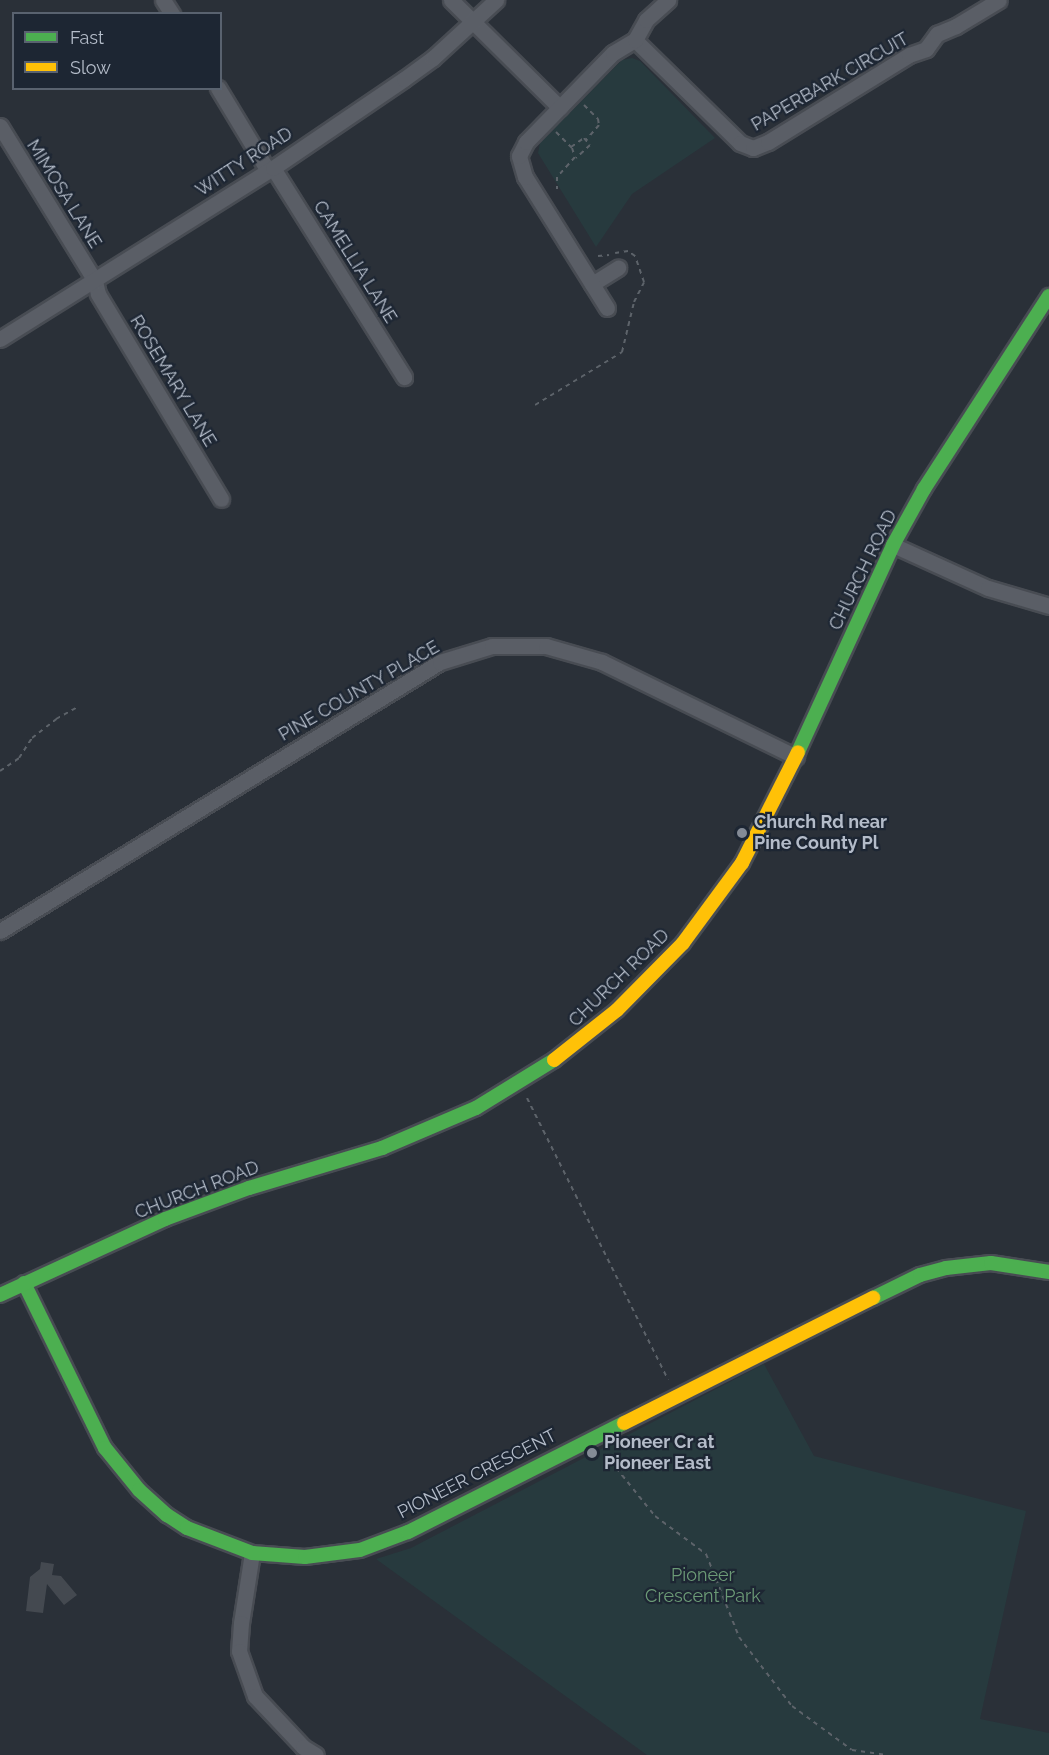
<!DOCTYPE html>
<html>
<head>
<meta charset="utf-8">
<style>
	body { margin:0 }
	#map { position:relative; width:1049px; height:1755px; overflow:hidden; background:#2a3038; font-family:Raleway,sans-serif }
	div>[style] { position:absolute }
	[style*='--x'] { left:calc(var(--x)*1px); top:calc(var(--y)*1px); width:calc(var(--w)*1px); rotate:calc(var(--a)*1deg) }
	.green>* { inset:0; background:#273a3e }
	.building>* { inset:0; background:#444950 }
	.path>* { height:2px; margin-top:-1px; transform-origin:0; background:repeating-linear-gradient(90deg,#5d636a 0 4.5px,transparent 0 9px) }
	.roads { filter:drop-shadow(2px 0 #484c53) drop-shadow(-2px 0 #484c53) drop-shadow(0 2px #484c53) drop-shadow(0 -2px #484c53) }
	.street>* { height:15px; margin:-7.5px; padding:0 7.5px; transform-origin:7.5px; border-radius:7.5px; background:#5a5e66 }
	.fast>* { height:14px; margin:-7px; padding:0 7px; transform-origin:7px; border-radius:7px; background:#4caf50 }
	.slow>* { height:14px; margin:-7px; padding:0 7px; transform-origin:7px; border-radius:7px; background:#ffc107 }
	.dots>* { width:16px; height:16px; translate:-50% -50%; box-sizing:border-box; border:3px solid #1d2633; border-radius:50% }
	span { translate:-50% -50%; white-space:nowrap; text-align:center; line-height:1.15; -webkit-text-stroke:4.5px #1d2633; paint-order:stroke }
	.street-label { font-size:18px; color:#b4bcc9 }
	.poi-label { font-size:18px; color:#b4bcc9; font-weight:700 }
	.left { translate:0 -50%; text-align:left }
	.park-label { font-size:18px; color:#6b9a76 }
	.legend { position:absolute; left:12px; top:12px; width:210px; height:78px; box-sizing:border-box; background:#1d2633; border:2px solid #59626f; margin:0; padding:8px 10px; list-style:none; font-size:18px; color:#b4bcc9 }
	.legend li { display:flex; align-items:center; gap:12px; height:30px }
	.legend b { width:30px; border:2px solid #59626f }
</style>
</head>
<body>
<div id="map">
	<div class="green">
		<i style="clip-path:polygon(632px 58px,640px 61px,715px 138px,632px 194px,596px 247px,538px 153px,540px 143px,622px 60px)"></i>
		<i style="clip-path:polygon(764px 1364px,814px 1456px,1026px 1511px,980px 1719px,1049px 1733px,1049px 1755px,647px 1755px,376px 1559px,411px 1548px)"></i>
	</div>
	<div class="building">
		<i style="clip-path:polygon(41px 1562px,54px 1564px,52px 1575px,61px 1576px,77px 1595px,64px 1605px,47px 1584px,43px 1613px,26px 1611px,30px 1577px,40px 1569px)"></i>
	</div>
	<div class="path">
		<i style="--x:584;--y:105;--w:20;--a:45"></i>
		<i style="--x:598;--y:119;--w:6;--a:81"></i>
		<i style="--x:599;--y:125;--w:20;--a:131"></i>
		<i style="--x:556;--y:132;--w:23;--a:45"></i>
		<i style="--x:572;--y:148;--w:9;--a:72"></i>
		<i style="--x:575;--y:157;--w:27;--a:132"></i>
		<i style="--x:557;--y:177;--w:12;--a:90"></i>
		<i style="--x:571;--y:147;--w:16;--a:-35"></i>
		<i style="--x:584;--y:138;--w:9;--a:49"></i>
		<i style="--x:590;--y:145;--w:19;--a:137"></i>
		<i style="--x:598;--y:256;--w:11;--a:-5"></i>
		<i style="--x:535;--y:405;--w:102;--a:-31.3"></i>
		<i style="--x:622;--y:352;--w:51;--a:-76.5"></i>
		<i style="--x:634;--y:302;--w:22;--a:-63"></i>
		<i style="--x:644;--y:282;--w:28;--a:-109"></i>
		<i style="--x:635;--y:256;--w:9;--a:-144"></i>
		<i style="--x:628;--y:251;--w:13;--a:171"></i>
		<i style="--x:0;--y:771;--w:23;--a:-34"></i>
		<i style="--x:19;--y:758;--w:24;--a:-57"></i>
		<i style="--x:32;--y:738;--w:31;--a:-38"></i>
		<i style="--x:56;--y:719;--w:26;--a:-29"></i>
		<i style="--x:527;--y:1098;--w:315;--a:63.4"></i>
		<i style="--x:605;--y:1454;--w:80;--a:51.1"></i>
		<i style="--x:655;--y:1516;--w:64;--a:36.7"></i>
		<i style="--x:706;--y:1554;--w:89;--a:68.3"></i>
		<i style="--x:739;--y:1637;--w:87;--a:52.5"></i>
		<i style="--x:792;--y:1706;--w:74;--a:36.3"></i>
		<i style="--x:852;--y:1750;--w:35;--a:8"></i>
	</div>
	<div class="roads">
		<div class="street">
			<i style="--x:163;--y:0;--w:17;--a:57"></i>
			<i style="--x:451;--y:0;--w:153;--a:44.7"></i>
			<i style="--x:635;--y:40;--w:147;--a:44.4"></i>
			<i style="--x:740;--y:143;--w:14;--a:21"></i>
			<i style="--x:753;--y:148;--w:16;--a:-22"></i>
			<i style="--x:768;--y:142;--w:166;--a:-31.7"></i>
			<i style="--x:909;--y:55;--w:18;--a:-19"></i>
			<i style="--x:926;--y:49;--w:19;--a:-54"></i>
			<i style="--x:937;--y:34;--w:21;--a:-23"></i>
			<i style="--x:956;--y:26;--w:50;--a:-31.2"></i>
			<i style="--x:218;--y:88;--w:97;--a:58.9"></i>
			<i style="--x:0;--y:126;--w:182;--a:58.5"></i>
			<i style="--x:95;--y:281;--w:13;--a:77"></i>
			<i style="--x:98;--y:294;--w:239;--a:59"></i>
			<i style="--x:273;--y:168;--w:247;--a:57.9"></i>
			<i style="--x:592;--y:284;--w:31;--a:-32"></i>
			<i style="--x:607;--y:308;--w:155;--a:-122"></i>
			<i style="--x:525;--y:177;--w:22;--a:-106"></i>
			<i style="--x:519;--y:156;--w:16;--a:-63"></i>
			<i style="--x:526;--y:142;--w:124;--a:-45.7"></i>
			<i style="--x:613;--y:53;--w:26;--a:-31"></i>
			<i style="--x:635;--y:40;--w:23;--a:-61"></i>
			<i style="--x:646;--y:20;--w:30;--a:-42"></i>
			<i style="--x:0;--y:339;--w:322;--a:-32.1"></i>
			<i style="--x:273;--y:168;--w:158;--a:-34.2"></i>
			<i style="--x:404;--y:79;--w:36;--a:-36"></i>
			<i style="--x:433;--y:58;--w:86;--a:-42.6"></i>
			<i style="--x:893;--y:545;--w:104;--a:24.4"></i>
			<i style="--x:988;--y:588;--w:64;--a:16.4"></i>
			<i style="--x:0;--y:931;--w:516;--a:-31.44"></i>
			<i style="--x:440;--y:662;--w:54;--a:-17.1"></i>
			<i style="--x:492;--y:646;--w:54;--a:0"></i>
			<i style="--x:546;--y:646;--w:58;--a:15.9"></i>
			<i style="--x:602;--y:662;--w:216;--a:26.1"></i>
			<i style="--x:252;--y:1553;--w:71;--a:98.9"></i>
			<i style="--x:241;--y:1623;--w:28;--a:94"></i>
			<i style="--x:239;--y:1651;--w:48;--a:70.4"></i>
			<i style="--x:255;--y:1696;--w:70;--a:46.7"></i>
			<i style="--x:303;--y:1747;--w:15;--a:32"></i>
		</div>
		<div class="fast">
			<i style="--x:798;--y:752;--w:228;--a:-65.3"></i>
			<i style="--x:893;--y:545;--w:64;--a:-61"></i>
			<i style="--x:924;--y:489;--w:230;--a:-57.1"></i>
			<i style="--x:24;--y:1283;--w:184;--a:63.9"></i>
			<i style="--x:105;--y:1448;--w:54;--a:51"></i>
			<i style="--x:139;--y:1490;--w:38;--a:42"></i>
			<i style="--x:167;--y:1515;--w:24;--a:33"></i>
			<i style="--x:187;--y:1528;--w:70;--a:21"></i>
			<i style="--x:252;--y:1553;--w:53;--a:4.3"></i>
			<i style="--x:305;--y:1557;--w:55;--a:-7.3"></i>
			<i style="--x:360;--y:1550;--w:51;--a:-20.6"></i>
			<i style="--x:408;--y:1532;--w:242;--a:-26.8"></i>
			<i style="--x:0;--y:1295;--w:182;--a:-24.7"></i>
			<i style="--x:165;--y:1219;--w:90;--a:-20.3"></i>
			<i style="--x:249;--y:1188;--w:139;--a:-16.7"></i>
			<i style="--x:382;--y:1148;--w:102;--a:-23.1"></i>
			<i style="--x:476;--y:1108;--w:92;--a:-31.6"></i>
			<i style="--x:873;--y:1298;--w:52;--a:-26.1"></i>
			<i style="--x:920;--y:1275;--w:27;--a:-15"></i>
			<i style="--x:946;--y:1268;--w:45;--a:-6.3"></i>
			<i style="--x:991;--y:1263;--w:59;--a:8.8"></i>
		</div>
		<div class="slow">
			<i style="--x:554;--y:1060;--w:80;--a:-38.4"></i>
			<i style="--x:617;--y:1010;--w:94;--a:-45.4"></i>
			<i style="--x:683;--y:943;--w:99;--a:-53.6"></i>
			<i style="--x:742;--y:863;--w:124;--a:-63.2"></i>
			<i style="--x:624;--y:1423;--w:279;--a:-26.7"></i>
		</div>
	</div>
	<div class="dots">
		<i style="left:742px;top:833px;background:#848b96"></i>
		<i style="left:592px;top:1453px;background:#848b96"></i>
	</div>
	<div class="street-label">
		<span style="left:830px;top:82px;rotate:-30deg">PAPERBARK CIRCUIT</span>
		<span style="left:244px;top:162px;rotate:-33deg">WITTY ROAD</span>
		<span style="left:64px;top:194px;rotate:58deg">MIMOSA LANE</span>
		<span style="left:355px;top:262px;rotate:58deg">CAMELLIA LANE</span>
		<span style="left:173px;top:381px;rotate:59deg">ROSEMARY LANE</span>
		<span style="left:863px;top:570px;rotate:-64deg">CHURCH ROAD</span>
		<span style="left:359px;top:691px;rotate:-30deg">PINE COUNTY PLACE</span>
		<span style="left:619px;top:978px;rotate:-44deg">CHURCH ROAD</span>
		<span style="left:197px;top:1190px;rotate:-21deg">CHURCH ROAD</span>
		<span style="left:477px;top:1474px;rotate:-27deg">PIONEER CRESCENT</span>
	</div>
	<div class="poi-label">
		<span class="left" style="left:754px;top:833px">Church Rd near<br>Pine County Pl</span>
		<span class="left" style="left:604px;top:1453px">Pioneer Cr at<br>Pioneer East</span>
	</div>
	<div class="park-label">
		<span style="left:703px;top:1586px">Pioneer<br>Crescent Park</span>
	</div>
	<ul class="legend">
	<li><b style="height:8px;background:#4caf50"></b>Fast</li>
	<li><b style="height:8px;background:#ffc107"></b>Slow</li>
	</ul>
</div>
</body>
</html>
